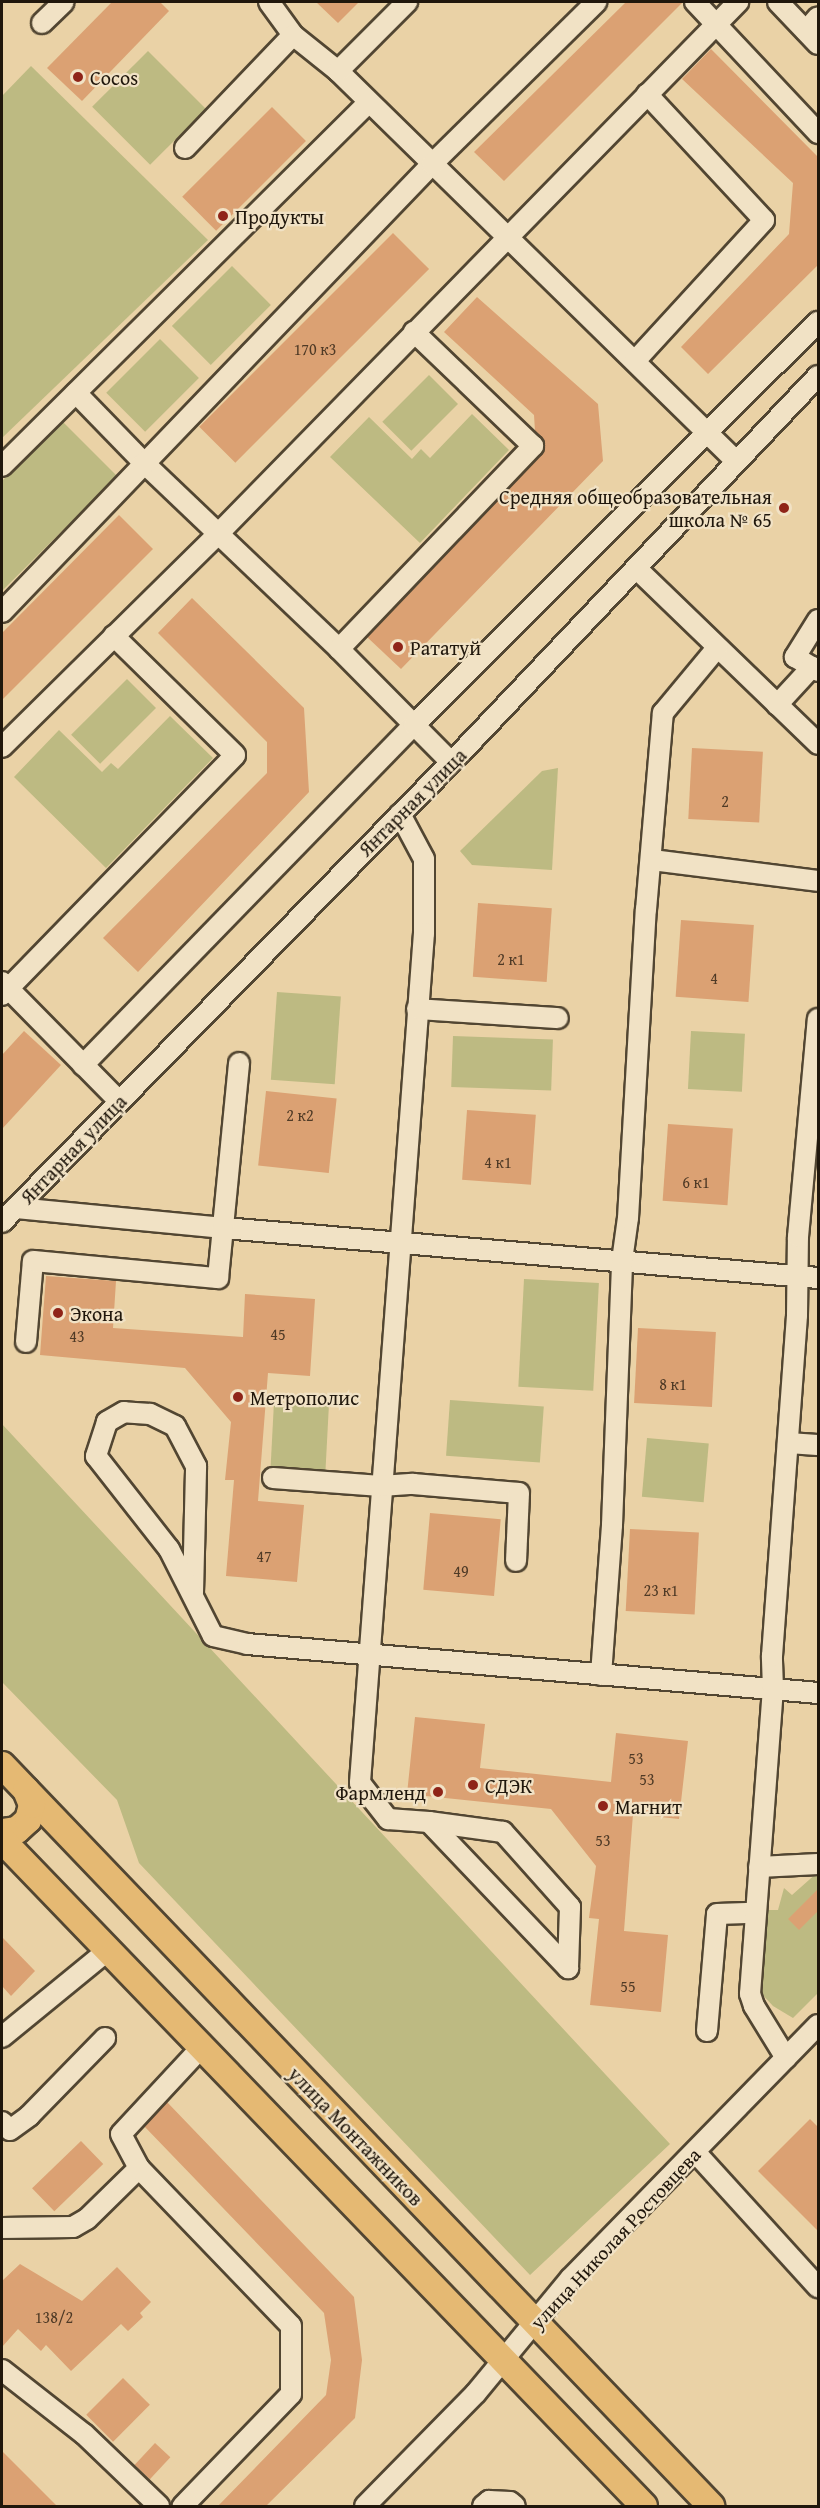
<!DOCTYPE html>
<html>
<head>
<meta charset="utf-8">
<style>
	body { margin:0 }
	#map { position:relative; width:820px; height:2508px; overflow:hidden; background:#ead2a6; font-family:"Gentium Book Plus",serif }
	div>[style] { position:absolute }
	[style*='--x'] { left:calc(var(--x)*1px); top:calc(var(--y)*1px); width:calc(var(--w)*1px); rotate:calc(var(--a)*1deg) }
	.green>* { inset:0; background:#bdba82; transform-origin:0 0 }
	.building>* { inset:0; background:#dba173; transform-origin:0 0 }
	.roads { filter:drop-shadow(2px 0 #524632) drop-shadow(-2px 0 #524632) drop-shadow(0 2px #524632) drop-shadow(0 -2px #524632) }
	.minor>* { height:20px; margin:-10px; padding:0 10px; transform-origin:10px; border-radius:10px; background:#f1e2c5 }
	.major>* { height:26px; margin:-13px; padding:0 13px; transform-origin:13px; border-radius:13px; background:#e5b973 }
	.dots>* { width:16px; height:16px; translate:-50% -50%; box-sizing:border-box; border:3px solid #f1e2c5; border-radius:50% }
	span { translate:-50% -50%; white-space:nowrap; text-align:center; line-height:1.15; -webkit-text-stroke:4.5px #f1e2c5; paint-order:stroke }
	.number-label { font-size:16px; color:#4f3a26 }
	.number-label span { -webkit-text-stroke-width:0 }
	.poi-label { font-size:20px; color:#20170c }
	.left { translate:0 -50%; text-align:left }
	.right { translate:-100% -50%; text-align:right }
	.street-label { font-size:20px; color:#20170c }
	.frame { position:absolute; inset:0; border:3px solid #20170c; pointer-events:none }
</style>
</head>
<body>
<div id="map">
	<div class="green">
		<i style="left:148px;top:51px;width:82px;height:79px;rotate:45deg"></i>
		<i style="clip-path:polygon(31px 66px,208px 240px,2px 438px,2px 96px)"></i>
		<i style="left:232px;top:266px;width:55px;height:85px;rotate:45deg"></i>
		<i style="left:160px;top:339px;width:55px;height:76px;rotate:45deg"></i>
		<i style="left:429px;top:375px;width:41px;height:66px;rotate:45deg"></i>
		<i style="clip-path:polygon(472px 414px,509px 450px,420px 543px,330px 457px,369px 417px,412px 459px,421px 449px,430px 458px)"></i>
		<i style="clip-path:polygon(62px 421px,117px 476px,2px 591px,2px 481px)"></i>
		<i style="left:127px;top:679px;width:41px;height:79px;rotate:45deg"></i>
		<i style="clip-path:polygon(170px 716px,213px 758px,106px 868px,14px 777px,59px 730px,102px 772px,111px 763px,118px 769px)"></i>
		<i style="clip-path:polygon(558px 768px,552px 870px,472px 865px,460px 851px,542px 771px)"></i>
		<i style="left:277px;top:992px;width:64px;height:88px;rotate:4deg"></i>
		<i style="left:691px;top:1031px;width:54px;height:58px;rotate:3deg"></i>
		<i style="left:453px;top:1036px;width:100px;height:51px;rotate:2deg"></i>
		<i style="left:524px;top:1279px;width:75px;height:108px;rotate:3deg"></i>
		<i style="left:450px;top:1400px;width:94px;height:56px;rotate:4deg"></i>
		<i style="left:274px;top:1402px;width:55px;height:67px;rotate:3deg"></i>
		<i style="clip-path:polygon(2px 1424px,670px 2144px,530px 2275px,139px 1863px,117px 1800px,2px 1682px)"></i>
		<i style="left:647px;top:1438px;width:62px;height:59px;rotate:5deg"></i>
		<i style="clip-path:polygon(818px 1872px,818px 1993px,793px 2018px,773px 2006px,759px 1991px,765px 1910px,778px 1910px,784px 1888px,792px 1895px)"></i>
	</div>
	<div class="building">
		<i style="clip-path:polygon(112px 2px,160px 2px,169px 11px,82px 101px,47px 68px)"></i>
		<i style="clip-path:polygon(316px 2px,359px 2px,338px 23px)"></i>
		<i style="clip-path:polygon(626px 2px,683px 2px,504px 181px,474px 152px)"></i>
		<i style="clip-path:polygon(711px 49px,819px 158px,819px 264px,708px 374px,681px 347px,789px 234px,793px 183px,682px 79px)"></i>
		<i style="left:272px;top:107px;width:48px;height:127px;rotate:45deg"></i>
		<i style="left:393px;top:233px;width:51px;height:274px;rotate:45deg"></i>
		<i style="clip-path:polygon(477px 297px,598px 404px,603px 461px,401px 669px,367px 637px,545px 448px,544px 442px,535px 431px,534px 415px,444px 332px)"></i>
		<i style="clip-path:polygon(119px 515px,153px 549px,2px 700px,2px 633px)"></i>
		<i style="clip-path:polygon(192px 598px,304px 708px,309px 792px,138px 972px,103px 938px,267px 773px,267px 742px,158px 633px)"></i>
		<i style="left:692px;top:748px;width:71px;height:71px;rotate:3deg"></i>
		<i style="left:478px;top:903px;width:74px;height:74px;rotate:4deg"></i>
		<i style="left:681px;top:920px;width:73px;height:77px;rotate:4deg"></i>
		<i style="clip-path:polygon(24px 1031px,61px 1065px,2px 1129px,2px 1055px)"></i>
		<i style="left:266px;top:1091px;width:71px;height:75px;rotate:6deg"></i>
		<i style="left:467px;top:1110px;width:69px;height:70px;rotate:4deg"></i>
		<i style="left:668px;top:1124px;width:65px;height:77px;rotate:4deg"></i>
		<i style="clip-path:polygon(46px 1276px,116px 1281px,113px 1328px,243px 1337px,245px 1294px,315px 1299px,310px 1376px,268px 1373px,258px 1501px,304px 1505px,297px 1582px,226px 1576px,234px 1480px,225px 1480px,231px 1422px,185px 1368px,40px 1355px)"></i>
		<i style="left:638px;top:1328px;width:78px;height:75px;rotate:3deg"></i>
		<i style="left:430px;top:1513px;width:71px;height:77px;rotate:5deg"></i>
		<i style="left:630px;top:1529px;width:69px;height:82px;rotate:3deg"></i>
		<i style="clip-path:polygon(415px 1717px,485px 1724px,480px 1768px,611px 1782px,616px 1733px,688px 1741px,679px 1819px,633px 1814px,624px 1931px,668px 1935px,661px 2012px,590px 2005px,599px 1919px,589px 1918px,596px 1866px,551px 1809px,407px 1794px)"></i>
		<i style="clip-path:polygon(819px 1888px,819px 1910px,799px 1930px,788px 1919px)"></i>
		<i style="clip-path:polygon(2px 1937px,35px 1971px,11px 1996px,2px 1986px)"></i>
		<i style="clip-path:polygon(167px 2102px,354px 2297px,362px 2360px,355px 2418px,266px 2506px,218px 2506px,326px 2395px,331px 2360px,324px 2313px,144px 2126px)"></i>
		<i style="clip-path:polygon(810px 2119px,819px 2128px,819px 2232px,758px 2171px)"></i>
		<i style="left:81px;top:2141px;width:32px;height:68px;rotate:46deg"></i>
		<i style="clip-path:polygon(20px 2264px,82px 2301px,117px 2267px,151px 2302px,140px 2313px,143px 2317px,128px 2331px,121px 2324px,71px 2371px,46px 2345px,41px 2351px,18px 2329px,2px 2347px,2px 2281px)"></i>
		<i style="left:123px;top:2378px;width:38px;height:52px;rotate:45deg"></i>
		<i style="left:155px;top:2443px;width:21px;height:30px;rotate:43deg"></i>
		<i style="clip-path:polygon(2px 2451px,57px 2506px,2px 2506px)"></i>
	</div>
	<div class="roads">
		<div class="minor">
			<i style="--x:269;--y:2;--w:41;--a:54"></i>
			<i style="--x:293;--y:35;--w:58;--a:38.7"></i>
			<i style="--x:338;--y:71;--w:557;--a:44.42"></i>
			<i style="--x:695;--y:2;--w:180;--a:46.8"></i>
			<i style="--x:778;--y:2;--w:58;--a:46.4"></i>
			<i style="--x:42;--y:23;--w:30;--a:-44"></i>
			<i style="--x:806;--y:31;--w:18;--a:-49"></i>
			<i style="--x:338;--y:71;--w:98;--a:-45"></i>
			<i style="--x:185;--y:148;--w:156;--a:-46.3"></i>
			<i style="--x:635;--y:361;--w:191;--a:-47.5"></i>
			<i style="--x:764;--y:220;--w:172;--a:-132.9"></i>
			<i style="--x:76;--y:393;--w:98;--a:45.8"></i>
			<i style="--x:144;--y:463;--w:269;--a:43.6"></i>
			<i style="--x:339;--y:649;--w:159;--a:45.3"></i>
			<i style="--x:2;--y:466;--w:517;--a:-44.76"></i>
			<i style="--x:637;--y:569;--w:252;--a:44"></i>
			<i style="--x:2;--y:612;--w:621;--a:-46.17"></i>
			<i style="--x:432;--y:164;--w:231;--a:-44.6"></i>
			<i style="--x:818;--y:620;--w:44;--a:121.9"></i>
			<i style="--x:795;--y:657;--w:27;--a:31"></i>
			<i style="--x:339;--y:649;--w:281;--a:-46.3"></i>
			<i style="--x:533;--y:446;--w:165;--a:-136.2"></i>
			<i style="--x:777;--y:705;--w:52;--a:-47.4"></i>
			<i style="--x:2;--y:747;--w:305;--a:-44.6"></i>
			<i style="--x:219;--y:533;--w:743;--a:-45.65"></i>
			<i style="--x:400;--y:814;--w:51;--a:61.9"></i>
			<i style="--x:424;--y:859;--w:74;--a:90"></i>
			<i style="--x:424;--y:933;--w:852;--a:94.31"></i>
			<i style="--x:360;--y:1783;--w:46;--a:52.1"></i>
			<i style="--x:388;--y:1819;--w:41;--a:4.2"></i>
			<i style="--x:429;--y:1822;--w:202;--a:46.4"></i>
			<i style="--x:568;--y:1968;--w:61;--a:-88.1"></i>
			<i style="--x:570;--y:1907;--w:101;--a:-131.8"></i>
			<i style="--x:503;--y:1832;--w:75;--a:-172.3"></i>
			<i style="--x:652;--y:860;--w:167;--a:7.2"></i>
			<i style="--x:2;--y:982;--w:167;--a:45.5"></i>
			<i style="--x:2;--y:995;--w:334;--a:-45.8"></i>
			<i style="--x:235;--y:755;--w:170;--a:-135.5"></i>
			<i style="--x:417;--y:1009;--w:141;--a:3.7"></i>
			<i style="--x:83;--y:1065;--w:475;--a:-45.8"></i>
			<i style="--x:414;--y:725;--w:571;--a:-44.93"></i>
			<i style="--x:16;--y:1208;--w:209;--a:5.5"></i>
			<i style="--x:224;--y:1228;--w:596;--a:4.81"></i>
			<i style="--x:2;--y:1222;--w:673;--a:-45.66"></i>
			<i style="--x:472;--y:741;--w:503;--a:-46.53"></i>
			<i style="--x:26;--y:1342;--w:81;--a:-85.1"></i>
			<i style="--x:33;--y:1261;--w:186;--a:5.3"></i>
			<i style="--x:218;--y:1278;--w:216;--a:-84.4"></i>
			<i style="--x:788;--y:1443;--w:30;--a:4"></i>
			<i style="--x:273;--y:1478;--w:108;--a:4.2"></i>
			<i style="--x:381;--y:1486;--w:32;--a:-4"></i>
			<i style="--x:413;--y:1484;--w:106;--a:4.9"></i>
			<i style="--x:519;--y:1493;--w:68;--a:92.5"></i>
			<i style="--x:193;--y:1593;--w:127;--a:-88.6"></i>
			<i style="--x:196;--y:1466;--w:45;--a:-117.7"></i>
			<i style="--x:175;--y:1426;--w:28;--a:-154"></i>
			<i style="--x:150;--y:1414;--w:26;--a:-176"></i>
			<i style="--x:124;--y:1412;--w:20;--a:150"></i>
			<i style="--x:107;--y:1422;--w:36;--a:108"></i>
			<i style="--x:96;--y:1456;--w:118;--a:51.9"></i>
			<i style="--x:169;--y:1549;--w:97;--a:63.2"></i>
			<i style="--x:213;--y:1636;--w:35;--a:13"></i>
			<i style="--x:247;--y:1644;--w:573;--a:4.9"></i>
			<i style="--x:601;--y:1675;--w:150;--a:-85.8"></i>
			<i style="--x:612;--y:1525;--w:264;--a:-87.8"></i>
			<i style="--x:622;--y:1261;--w:43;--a:-82.1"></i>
			<i style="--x:628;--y:1218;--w:309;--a:-86.7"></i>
			<i style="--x:646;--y:910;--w:198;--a:-85.1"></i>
			<i style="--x:663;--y:713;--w:85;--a:-50.3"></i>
			<i style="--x:759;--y:1867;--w:59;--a:-2.9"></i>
			<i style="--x:707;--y:2031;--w:117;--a:-85.1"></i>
			<i style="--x:717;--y:1914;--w:37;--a:-2"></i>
			<i style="--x:2;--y:2037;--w:136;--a:-39.3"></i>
			<i style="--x:786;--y:2058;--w:61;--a:-121.6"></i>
			<i style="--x:754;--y:2006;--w:13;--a:-108"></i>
			<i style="--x:750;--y:1994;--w:306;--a:-85.7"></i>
			<i style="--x:773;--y:1689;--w:33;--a:-92"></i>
			<i style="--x:772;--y:1656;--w:342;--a:-85.8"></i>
			<i style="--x:797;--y:1315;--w:78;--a:-89.3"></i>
			<i style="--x:798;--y:1237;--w:219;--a:-84.8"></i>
			<i style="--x:2;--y:2122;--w:11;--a:45"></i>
			<i style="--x:10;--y:2130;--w:24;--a:-36"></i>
			<i style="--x:29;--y:2116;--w:109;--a:-45.7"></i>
			<i style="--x:695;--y:2152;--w:183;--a:47.7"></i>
			<i style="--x:139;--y:2168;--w:38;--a:-118"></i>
			<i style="--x:121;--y:2134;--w:117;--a:-47.1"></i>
			<i style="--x:2;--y:2228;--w:71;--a:-0.8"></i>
			<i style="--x:73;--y:2227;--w:16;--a:-30"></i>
			<i style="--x:87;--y:2219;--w:73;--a:-44.4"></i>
			<i style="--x:139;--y:2168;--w:219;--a:46.1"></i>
			<i style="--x:291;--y:2326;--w:68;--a:90"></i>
			<i style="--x:291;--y:2394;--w:156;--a:134"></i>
			<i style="--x:2;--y:2370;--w:104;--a:38"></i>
			<i style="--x:84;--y:2434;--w:104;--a:43.8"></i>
			<i style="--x:365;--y:2506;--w:158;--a:-45.5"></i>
			<i style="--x:476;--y:2393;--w:148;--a:-50.5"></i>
			<i style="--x:570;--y:2279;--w:355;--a:-45.7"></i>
			<i style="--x:483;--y:2506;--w:8;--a:-40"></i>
			<i style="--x:489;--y:2501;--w:21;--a:3"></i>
			<i style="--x:510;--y:2502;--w:6;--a:39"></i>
		</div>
		<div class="major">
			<i style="--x:2;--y:1765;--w:1026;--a:46.26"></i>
			<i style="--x:2;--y:1832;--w:15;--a:-8"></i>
			<i style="--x:17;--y:1830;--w:15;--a:-42"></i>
			<i style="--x:28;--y:1820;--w:16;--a:-75"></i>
			<i style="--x:32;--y:1805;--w:16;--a:-112"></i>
			<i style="--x:2;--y:1840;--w:925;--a:46.05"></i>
		</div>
	</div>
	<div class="dots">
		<i style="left:78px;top:77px;background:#8f2418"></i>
		<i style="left:223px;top:216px;background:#8f2418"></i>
		<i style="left:784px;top:508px;background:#8f2418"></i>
		<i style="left:398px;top:647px;background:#8f2418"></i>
		<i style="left:58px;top:1313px;background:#8f2418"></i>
		<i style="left:238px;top:1397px;background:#8f2418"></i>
		<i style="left:473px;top:1785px;background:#8f2418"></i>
		<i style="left:438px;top:1792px;background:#8f2418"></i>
		<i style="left:603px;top:1806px;background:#8f2418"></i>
	</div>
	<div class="number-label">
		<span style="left:315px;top:349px">170 к3</span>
		<span style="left:725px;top:801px">2</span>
		<span style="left:511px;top:959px">2 к1</span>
		<span style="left:714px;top:978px">4</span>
		<span style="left:300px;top:1115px">2 к2</span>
		<span style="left:498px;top:1162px">4 к1</span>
		<span style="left:696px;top:1182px">6 к1</span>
		<span style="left:278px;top:1334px">45</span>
		<span style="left:77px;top:1336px">43</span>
		<span style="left:673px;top:1384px">8 к1</span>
		<span style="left:264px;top:1556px">47</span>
		<span style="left:461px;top:1571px">49</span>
		<span style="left:661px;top:1590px">23 к1</span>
		<span style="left:636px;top:1758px">53</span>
		<span style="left:647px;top:1779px">53</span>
		<span style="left:603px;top:1840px">53</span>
		<span style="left:628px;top:1986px">55</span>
		<span style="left:54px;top:2317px">138/2</span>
	</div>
	<div class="poi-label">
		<span class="left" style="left:90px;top:77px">Cocos</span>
		<span class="left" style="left:235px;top:216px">Продукты</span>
		<span class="right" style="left:772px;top:508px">Средняя общеобразовательная<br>школа № 65</span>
		<span class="left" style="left:410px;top:647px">Рататуй</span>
		<span class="left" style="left:70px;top:1313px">Экона</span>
		<span class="left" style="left:250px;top:1397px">Метрополис</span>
		<span class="left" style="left:485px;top:1785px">СДЭК</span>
		<span class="right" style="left:426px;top:1792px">Фармленд</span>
		<span class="left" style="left:615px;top:1806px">Магнит</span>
	</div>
	<div class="street-label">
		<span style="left:412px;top:802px;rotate:-45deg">Янтарная улица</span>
		<span style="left:73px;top:1149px;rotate:-46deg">Янтарная улица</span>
		<span style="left:356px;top:2136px;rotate:46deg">улица Монтажников</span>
		<span style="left:615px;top:2238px;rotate:-47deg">улица Николая Ростовцева</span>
	</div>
	<div class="frame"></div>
</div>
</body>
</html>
